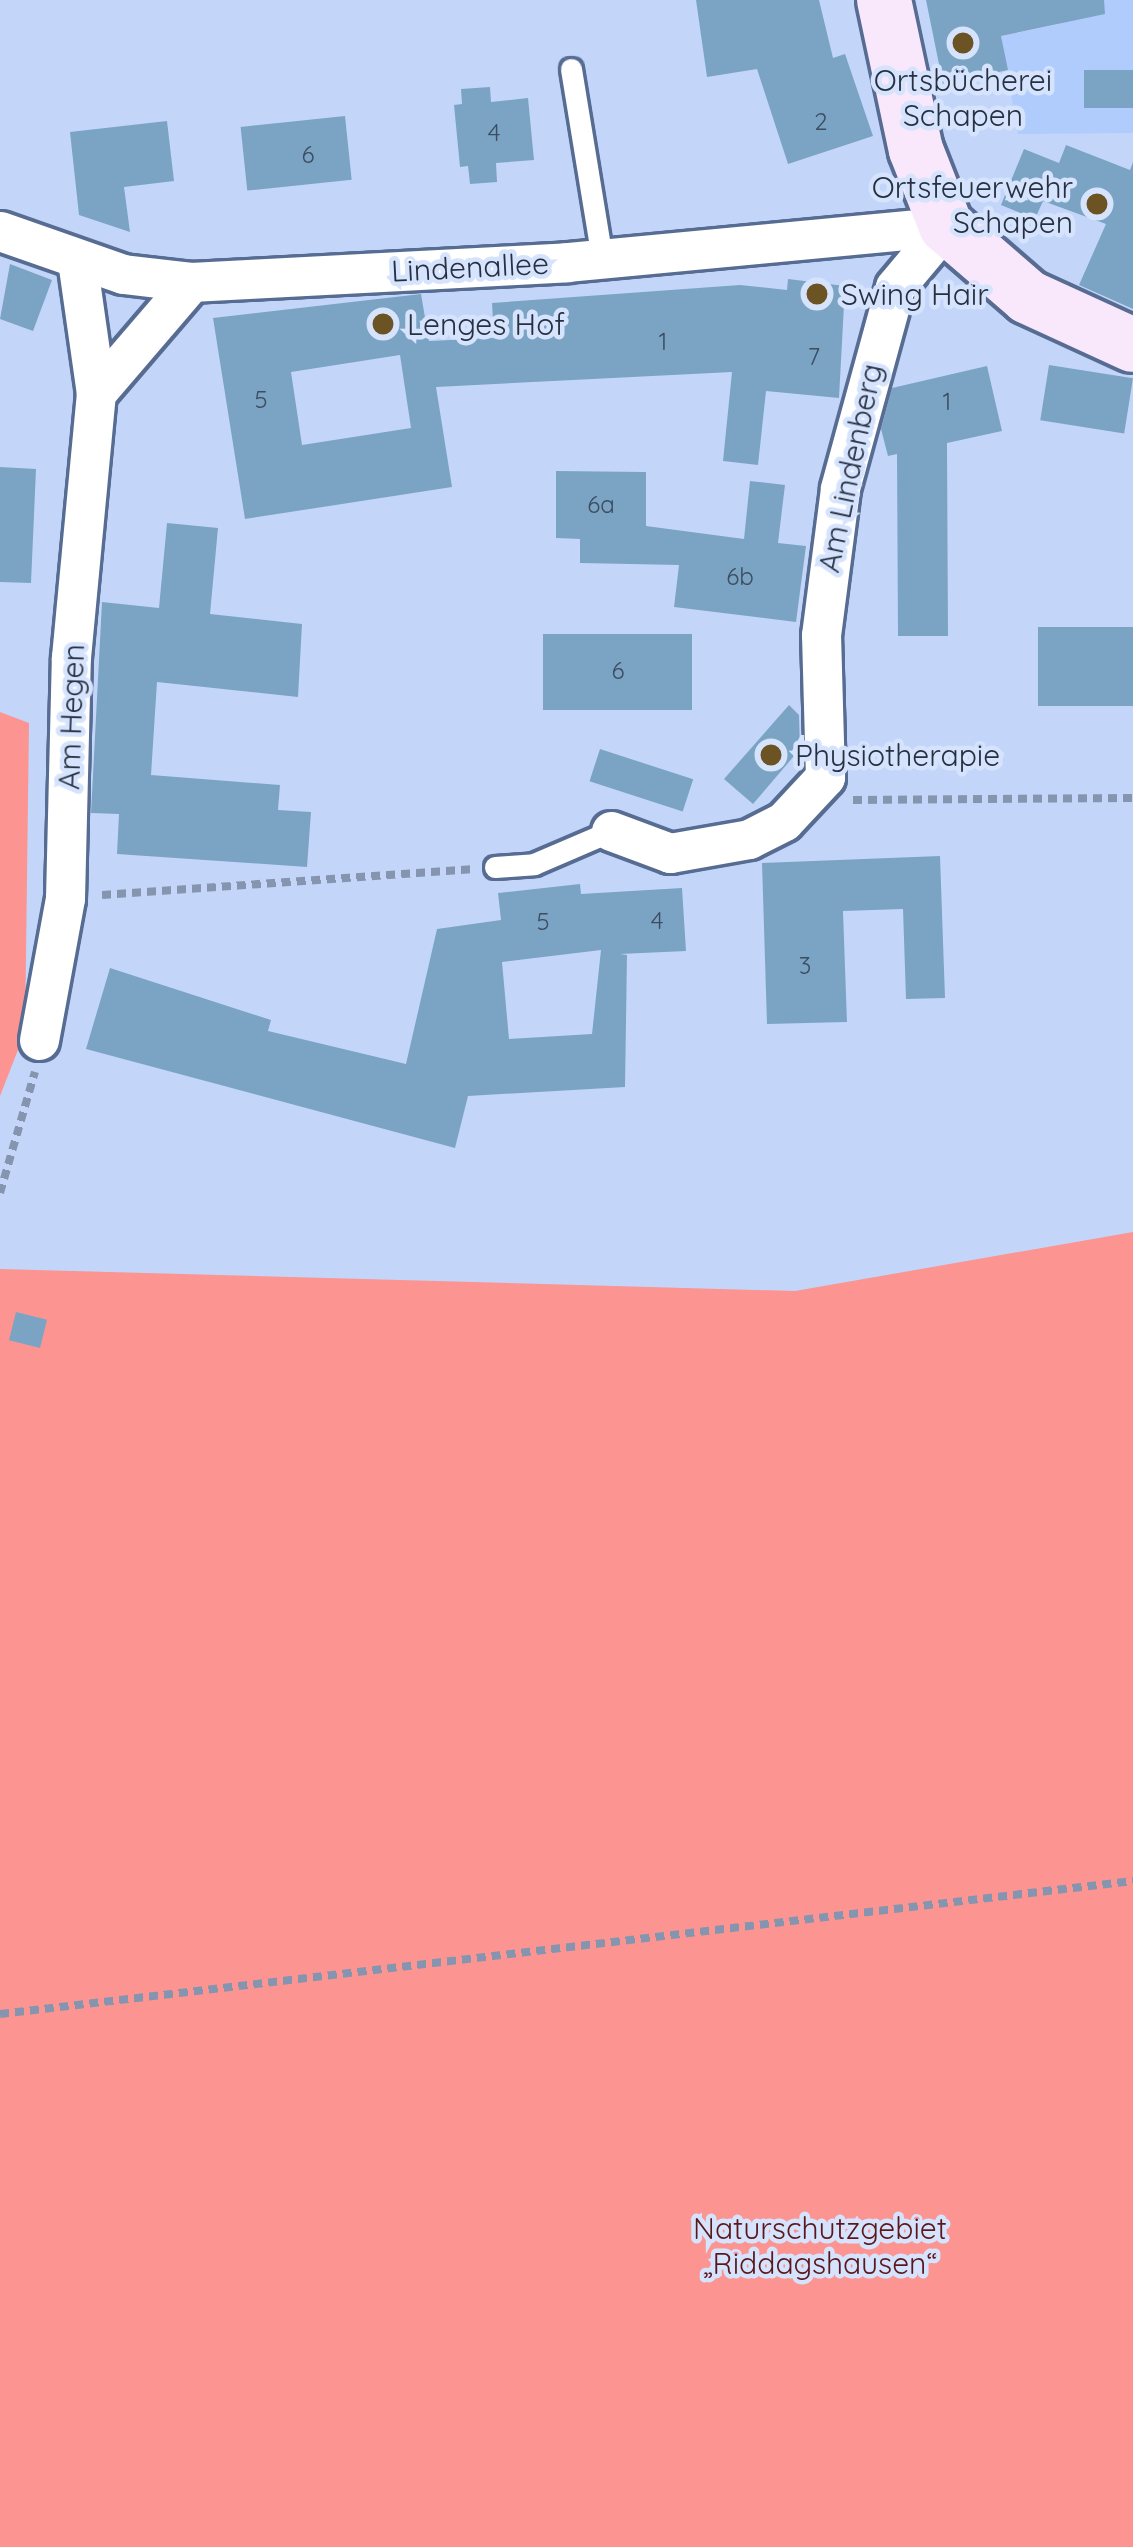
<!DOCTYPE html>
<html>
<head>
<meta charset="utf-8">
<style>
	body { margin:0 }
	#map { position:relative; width:1133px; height:2547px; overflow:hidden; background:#c3d6f9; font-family:Quicksand,sans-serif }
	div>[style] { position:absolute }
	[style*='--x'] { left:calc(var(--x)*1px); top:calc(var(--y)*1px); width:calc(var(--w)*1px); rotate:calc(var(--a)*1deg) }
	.built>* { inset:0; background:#b0ccfc }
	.green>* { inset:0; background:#fc9491 }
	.building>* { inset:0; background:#7ba4c4; transform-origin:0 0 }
	.path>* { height:8px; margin-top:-4px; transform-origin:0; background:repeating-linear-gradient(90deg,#8594af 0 9px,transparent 0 15px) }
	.roads { filter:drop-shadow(3px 0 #576c92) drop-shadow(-3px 0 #576c92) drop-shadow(0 3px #576c92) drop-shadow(0 -3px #576c92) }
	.lane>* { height:21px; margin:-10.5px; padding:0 10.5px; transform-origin:10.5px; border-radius:10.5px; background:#fff }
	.street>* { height:39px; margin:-19.5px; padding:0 19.5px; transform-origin:19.5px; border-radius:19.5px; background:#fff }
	.secondary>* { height:54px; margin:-27px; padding:0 27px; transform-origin:27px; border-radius:27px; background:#f9e8fc }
	.dots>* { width:33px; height:33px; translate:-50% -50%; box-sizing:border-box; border:6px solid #d5e3fd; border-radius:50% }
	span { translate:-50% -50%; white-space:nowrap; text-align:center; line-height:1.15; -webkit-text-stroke:9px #d5e3fd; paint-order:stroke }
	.number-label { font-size:24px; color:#3c4d62 }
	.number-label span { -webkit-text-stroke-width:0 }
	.poi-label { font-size:30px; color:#273041 }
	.right { translate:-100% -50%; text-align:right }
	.left { translate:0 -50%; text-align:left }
	.street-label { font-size:30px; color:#273041 }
	.park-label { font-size:30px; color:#5c171b }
</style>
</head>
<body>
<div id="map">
	<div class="built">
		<i style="clip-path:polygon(1056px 0,1133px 0,1133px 133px,1018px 134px,1001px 36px,1060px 24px)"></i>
	</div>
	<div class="green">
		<i style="clip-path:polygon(0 712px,29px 723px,25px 1032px,0 1096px)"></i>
		<i style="clip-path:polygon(1133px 1232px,1133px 2547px,0 2547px,0 1269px,795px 1291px)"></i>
	</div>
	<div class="building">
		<i style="clip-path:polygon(696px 0,819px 0,833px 58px,845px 54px,873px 136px,788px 164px,757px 69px,707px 77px)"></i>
		<i style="clip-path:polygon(926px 0,1104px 0,1105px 14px,1001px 36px,1008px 70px,943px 84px)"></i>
		<i style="left:1133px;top:70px;width:38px;height:49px;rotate:90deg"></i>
		<i style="clip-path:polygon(490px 87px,491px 102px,528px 98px,534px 160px,496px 163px,497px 182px,470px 184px,468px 166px,460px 167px,454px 105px,462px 104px,461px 89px)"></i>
		<i style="left:345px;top:116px;width:64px;height:105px;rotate:84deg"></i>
		<i style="clip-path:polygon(167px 121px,174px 181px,124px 187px,130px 232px,79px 215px,70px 132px)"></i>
		<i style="clip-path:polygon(1066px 145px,1130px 170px,1133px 162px,1133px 309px,1079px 285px,1106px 224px,1043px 201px,1035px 219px,1001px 205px,1024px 149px,1059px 163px)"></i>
		<i style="clip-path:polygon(10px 264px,52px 280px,33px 331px,0 319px)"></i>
		<i style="clip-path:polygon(evenodd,788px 279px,845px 286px,839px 398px,766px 391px,758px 465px,723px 461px,732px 372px,436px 387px,452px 487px,245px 519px,213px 318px,421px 294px,429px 341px,494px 338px,492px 303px,740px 285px,787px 290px,788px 279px,400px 355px,411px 428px,302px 445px,291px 372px,400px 355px)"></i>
		<i style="left:1049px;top:365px;width:85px;height:56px;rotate:9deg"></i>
		<i style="clip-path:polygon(987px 366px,1002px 431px,947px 443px,948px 636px,898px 636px,897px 454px,888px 456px,881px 429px,892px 388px)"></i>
		<i style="clip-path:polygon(0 467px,36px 469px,31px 583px,0 582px)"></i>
		<i style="clip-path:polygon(556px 471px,646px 472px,646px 526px,744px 539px,750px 481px,785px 485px,778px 543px,806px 546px,796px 622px,674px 607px,679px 565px,580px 563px,580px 539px,556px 538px)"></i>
		<i style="clip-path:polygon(167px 523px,218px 528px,210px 614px,302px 624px,298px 697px,157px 682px,151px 775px,280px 785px,278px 810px,311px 812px,307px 867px,117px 854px,119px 814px,91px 813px,102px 602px,159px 608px)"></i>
		<i style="left:1133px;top:627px;width:79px;height:95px;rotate:90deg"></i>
		<i style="left:543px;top:634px;width:149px;height:76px"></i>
		<i style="clip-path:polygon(789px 705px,799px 715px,800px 749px,753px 804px,724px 779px)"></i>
		<i style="left:600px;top:749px;width:98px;height:34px;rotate:18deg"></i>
		<i style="clip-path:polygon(940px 856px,945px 998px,906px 999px,903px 909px,843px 911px,847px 1022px,767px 1024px,762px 863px)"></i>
		<i style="clip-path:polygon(evenodd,580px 884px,581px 894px,682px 888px,686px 951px,620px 954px,627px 955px,625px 1087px,468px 1096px,455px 1148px,86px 1049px,110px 968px,271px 1020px,268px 1031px,406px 1064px,437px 929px,501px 920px,498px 893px,580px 884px,601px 950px,592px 1034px,509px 1039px,502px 962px,601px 950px)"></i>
		<i style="left:16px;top:1312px;width:32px;height:29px;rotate:14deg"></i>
	</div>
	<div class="path">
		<i style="--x:853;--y:800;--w:280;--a:-0.4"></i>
		<i style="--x:102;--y:895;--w:370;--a:-4"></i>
		<i style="--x:0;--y:1193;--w:126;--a:-73.9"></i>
		<i style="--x:0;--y:2014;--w:1141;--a:-6.7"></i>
	</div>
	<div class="roads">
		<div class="lane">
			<i style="--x:571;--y:69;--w:192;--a:80.7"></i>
			<i style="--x:495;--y:867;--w:39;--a:-4"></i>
			<i style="--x:534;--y:864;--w:84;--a:-23.2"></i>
		</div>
		<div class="street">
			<i style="--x:0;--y:231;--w:130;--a:19.3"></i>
			<i style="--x:123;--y:274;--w:68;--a:6.7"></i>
			<i style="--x:191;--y:282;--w:377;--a:-3"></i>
			<i style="--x:567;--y:262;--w:381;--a:-5.4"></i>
			<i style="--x:77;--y:260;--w:134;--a:81.9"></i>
			<i style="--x:611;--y:831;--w:63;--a:20.4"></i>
			<i style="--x:670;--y:853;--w:80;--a:-10"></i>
			<i style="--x:749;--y:839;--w:39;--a:-27"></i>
			<i style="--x:784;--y:821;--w:60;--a:-47"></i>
			<i style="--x:825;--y:777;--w:142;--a:-91.6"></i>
			<i style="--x:821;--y:635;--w:148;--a:-82.6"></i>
			<i style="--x:840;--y:488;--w:208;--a:-74.7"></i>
			<i style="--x:895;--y:287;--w:80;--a:-50.1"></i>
			<i style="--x:39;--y:1040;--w:144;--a:-79.6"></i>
			<i style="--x:65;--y:898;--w:241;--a:-88.6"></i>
			<i style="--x:71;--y:657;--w:265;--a:-84.6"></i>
			<i style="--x:96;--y:393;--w:146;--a:-49.4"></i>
		</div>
		<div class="secondary">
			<i style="--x:884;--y:0;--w:153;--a:78"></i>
			<i style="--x:916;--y:150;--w:82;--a:68.5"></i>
			<i style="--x:946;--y:226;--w:108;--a:40.9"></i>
			<i style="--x:1028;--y:297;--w:115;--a:24.6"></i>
		</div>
	</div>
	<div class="dots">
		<i style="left:963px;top:43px;background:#6c5324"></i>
		<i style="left:1097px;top:204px;background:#6c5324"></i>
		<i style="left:817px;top:294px;background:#6c5324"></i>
		<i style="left:383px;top:324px;background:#6c5324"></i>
		<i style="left:771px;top:755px;background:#6c5324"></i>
	</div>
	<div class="number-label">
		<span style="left:821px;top:122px">2</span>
		<span style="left:494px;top:133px">4</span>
		<span style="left:308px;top:155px">6</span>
		<span style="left:663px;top:342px">1</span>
		<span style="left:814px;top:357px">7</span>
		<span style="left:261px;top:400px">5</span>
		<span style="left:947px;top:402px">1</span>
		<span style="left:601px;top:505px">6a</span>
		<span style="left:740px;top:577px">6b</span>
		<span style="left:618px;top:671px">6</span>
		<span style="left:657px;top:921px">4</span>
		<span style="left:543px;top:922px">5</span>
		<span style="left:805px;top:966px">3</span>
	</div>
	<div class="poi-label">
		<span style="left:963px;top:97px">Ortsbücherei<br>Schapen</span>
		<span class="right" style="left:1073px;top:204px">Ortsfeuerwehr<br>Schapen</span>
		<span class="left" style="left:841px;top:294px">Swing Hair</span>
		<span class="left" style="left:407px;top:324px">Lenges Hof</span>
		<span class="left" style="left:795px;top:755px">Physiotherapie</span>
	</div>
	<div class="street-label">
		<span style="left:470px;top:267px;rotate:-3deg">Lindenallee</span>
		<span style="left:850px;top:468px;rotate:-78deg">Am Lindenberg</span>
		<span style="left:71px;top:717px;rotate:-88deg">Am Hegen</span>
	</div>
	<div class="park-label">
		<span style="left:820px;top:2245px">Naturschutzgebiet<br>„Riddagshausen“</span>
	</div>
</div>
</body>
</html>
